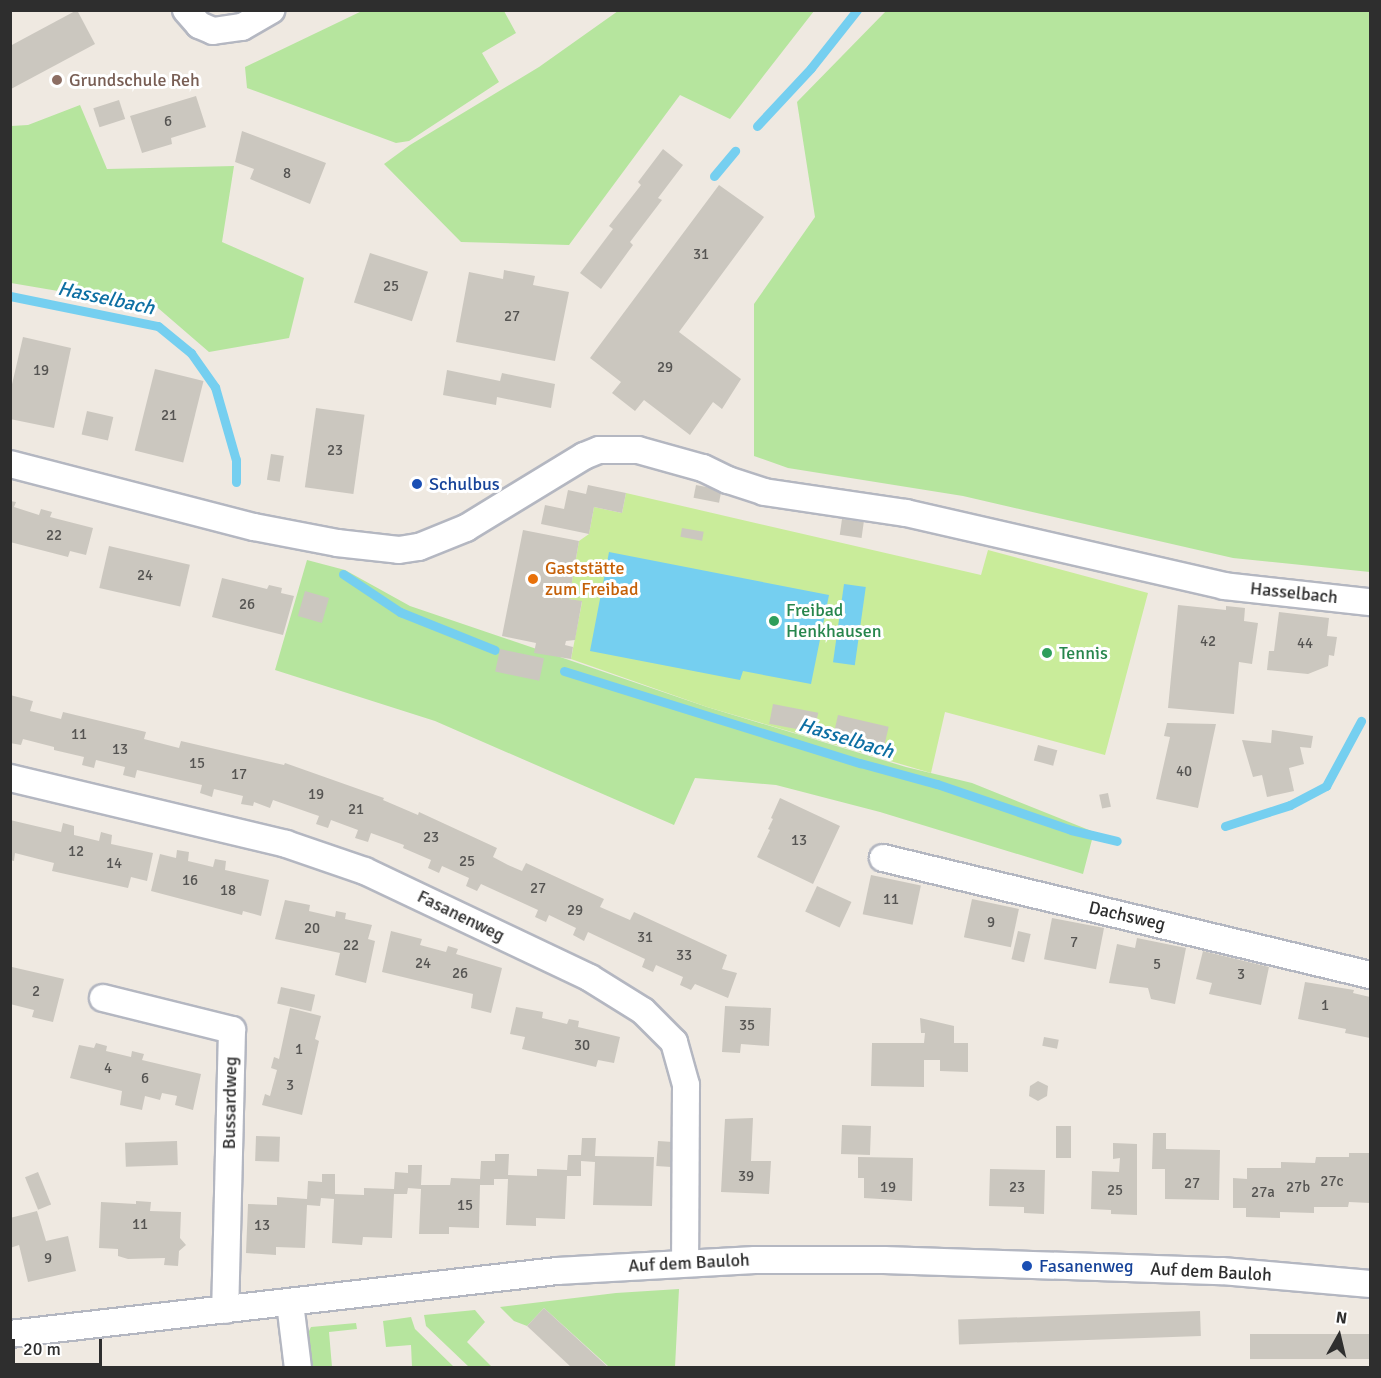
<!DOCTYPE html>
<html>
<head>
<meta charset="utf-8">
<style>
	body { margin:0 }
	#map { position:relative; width:1381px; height:1378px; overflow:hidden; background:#efe9e1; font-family:Signika,sans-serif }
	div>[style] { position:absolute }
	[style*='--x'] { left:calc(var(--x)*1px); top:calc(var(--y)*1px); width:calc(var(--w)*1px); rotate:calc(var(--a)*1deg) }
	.green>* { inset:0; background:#b6e59e }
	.pitch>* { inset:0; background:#c9ec9a }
	.water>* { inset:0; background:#75cff0; transform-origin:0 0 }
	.stream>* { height:9px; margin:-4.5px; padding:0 4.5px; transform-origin:4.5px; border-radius:4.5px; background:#75cff0 }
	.building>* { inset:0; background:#cbc7bf; transform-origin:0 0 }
	.roads { filter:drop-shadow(2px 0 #b4b7c1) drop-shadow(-2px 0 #b4b7c1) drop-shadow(0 2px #b4b7c1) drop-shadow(0 -2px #b4b7c1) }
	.street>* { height:26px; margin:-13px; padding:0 13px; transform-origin:13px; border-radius:13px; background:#fff }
	.dots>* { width:16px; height:16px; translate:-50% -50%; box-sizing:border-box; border:3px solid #fff; border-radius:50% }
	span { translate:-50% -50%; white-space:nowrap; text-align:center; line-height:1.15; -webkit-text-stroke:6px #fff; paint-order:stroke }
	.number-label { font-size:15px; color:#555452 }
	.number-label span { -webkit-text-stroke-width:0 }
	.education-label { font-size:18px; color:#785e54 }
	.left { translate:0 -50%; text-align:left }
	.transit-label { font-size:18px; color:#164399 }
	.food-label { font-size:18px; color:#c56008 }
	.street-label { font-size:18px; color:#2e2e2e }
	.leisure-label { font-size:18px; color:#27864d }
	.water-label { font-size:20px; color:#0d6fa3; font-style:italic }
	.frame { position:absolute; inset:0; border:12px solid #2e2e2e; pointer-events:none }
	.north { position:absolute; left:1309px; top:1306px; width:60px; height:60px; -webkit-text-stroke:4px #fff; paint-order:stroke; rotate:8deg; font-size:16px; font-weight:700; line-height:24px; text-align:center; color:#2e2e2e }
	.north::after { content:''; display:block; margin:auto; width:21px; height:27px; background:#2e2e2e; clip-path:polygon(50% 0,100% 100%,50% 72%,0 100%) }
	.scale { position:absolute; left:12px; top:1339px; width:90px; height:27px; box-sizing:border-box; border:3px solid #2e2e2e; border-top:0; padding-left:8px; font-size:18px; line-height:21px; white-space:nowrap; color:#2e2e2e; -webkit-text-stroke:4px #fff; paint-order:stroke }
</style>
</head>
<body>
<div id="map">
	<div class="green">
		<i style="clip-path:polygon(364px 10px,504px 11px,516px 33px,482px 53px,499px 82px,409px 141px,396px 143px,247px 88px,245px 67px)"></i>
		<i style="clip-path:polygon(618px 11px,814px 11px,730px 119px,680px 95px,569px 245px,461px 242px,384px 164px,410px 145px,539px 67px)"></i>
		<i style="clip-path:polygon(886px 11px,1370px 11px,1370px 572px,1233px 558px,963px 496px,788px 468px,754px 456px,754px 304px,815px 217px,797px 102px)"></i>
		<i style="clip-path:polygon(80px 105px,107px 169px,234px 166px,222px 242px,304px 278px,289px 338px,209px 352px,158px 308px,11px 283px,11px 126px,28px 125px)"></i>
		<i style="clip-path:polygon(307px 560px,345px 570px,410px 606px,707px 707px,906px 767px,972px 783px,1094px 832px,1083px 874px,880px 812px,776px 785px,695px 778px,674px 825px,435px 721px,275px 670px)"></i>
		<i style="clip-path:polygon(679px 1289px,675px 1367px,609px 1367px,544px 1308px,527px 1326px,514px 1321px,500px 1307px,616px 1293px)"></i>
		<i style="clip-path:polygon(475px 1310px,485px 1322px,467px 1342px,492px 1367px,469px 1367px,426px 1326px,424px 1315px)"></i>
		<i style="clip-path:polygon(411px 1317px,415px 1329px,454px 1367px,412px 1367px,411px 1345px,386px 1347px,383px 1321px)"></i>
		<i style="clip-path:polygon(356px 1323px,357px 1329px,329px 1332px,332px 1367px,305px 1367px,302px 1345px,311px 1327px)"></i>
	</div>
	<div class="pitch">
		<i style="clip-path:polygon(626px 493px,981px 575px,988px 550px,1148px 593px,1105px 755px,945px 712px,931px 773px,707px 707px,571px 659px,582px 602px,569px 599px,579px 541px,589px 534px,594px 507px,622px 513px)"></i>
	</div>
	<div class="water">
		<i style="clip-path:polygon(609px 552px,829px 595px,811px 684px,743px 671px,740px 680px,590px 651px)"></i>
		<i style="left:844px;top:584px;width:22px;height:79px;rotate:8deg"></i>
	</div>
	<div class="stream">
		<i style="--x:757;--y:126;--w:79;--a:-47"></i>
		<i style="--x:811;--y:68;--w:74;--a:-51.6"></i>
		<i style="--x:714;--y:176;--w:33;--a:-50"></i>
		<i style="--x:10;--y:296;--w:151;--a:11.5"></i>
		<i style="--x:158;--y:326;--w:43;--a:39.3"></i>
		<i style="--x:191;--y:353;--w:42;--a:54.8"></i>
		<i style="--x:215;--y:387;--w:76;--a:74"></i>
		<i style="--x:236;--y:460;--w:22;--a:90"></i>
		<i style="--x:343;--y:574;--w:69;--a:33.7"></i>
		<i style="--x:400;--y:612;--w:102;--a:21.8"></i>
		<i style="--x:564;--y:671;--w:310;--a:17.3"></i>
		<i style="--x:860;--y:763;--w:80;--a:15.3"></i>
		<i style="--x:937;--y:784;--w:142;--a:18.9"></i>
		<i style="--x:1071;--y:830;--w:47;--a:13.4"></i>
		<i style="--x:1225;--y:826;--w:68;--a:-17.9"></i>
		<i style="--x:1290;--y:805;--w:41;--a:-27.8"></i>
		<i style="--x:1326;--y:786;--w:74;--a:-61.7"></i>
	</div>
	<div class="building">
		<i style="clip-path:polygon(77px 10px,95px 44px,11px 89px,10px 46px)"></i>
		<i style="clip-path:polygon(196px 96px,206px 127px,171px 138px,172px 144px,142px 153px,130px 116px)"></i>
		<i style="left:119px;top:100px;width:20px;height:27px;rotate:72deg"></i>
		<i style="clip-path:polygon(242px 131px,326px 163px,310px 204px,250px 179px,254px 169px,235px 162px)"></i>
		<i style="clip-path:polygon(663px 149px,683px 165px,658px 198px,662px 200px,630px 242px,633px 245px,601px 289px,580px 273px,613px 229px,609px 226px,641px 185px,638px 182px)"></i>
		<i style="clip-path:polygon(719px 185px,764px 217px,679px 332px,741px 379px,722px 409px,713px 402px,690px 435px,644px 400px,635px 411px,612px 393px,621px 382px,590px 358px)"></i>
		<i style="left:370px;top:253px;width:61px;height:52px;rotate:18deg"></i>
		<i style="clip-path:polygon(504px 270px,535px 276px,533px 285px,569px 292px,555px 361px,456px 342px,469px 272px,503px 279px)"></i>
		<i style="clip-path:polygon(23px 337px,71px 348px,54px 428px,10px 419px,10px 393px)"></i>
		<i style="left:155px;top:369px;width:50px;height:84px;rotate:14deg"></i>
		<i style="clip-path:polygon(447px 370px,500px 381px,502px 373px,555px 384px,551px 408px,497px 397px,496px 405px,443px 395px)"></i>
		<i style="left:316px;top:408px;width:49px;height:80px;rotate:8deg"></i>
		<i style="left:87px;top:411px;width:27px;height:24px;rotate:13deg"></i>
		<i style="left:271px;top:454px;width:13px;height:26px;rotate:9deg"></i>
		<i style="clip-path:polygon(588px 485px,626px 493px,622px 513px,594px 507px,589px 534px,541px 524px,545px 505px,564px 509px,568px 490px,586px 494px)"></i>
		<i style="left:696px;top:485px;width:26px;height:13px;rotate:11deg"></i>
		<i style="clip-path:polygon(10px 501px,16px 502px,14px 507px,39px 515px,41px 509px,52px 512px,50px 517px,93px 528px,86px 555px,70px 551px,68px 557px,10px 542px)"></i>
		<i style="left:842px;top:519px;width:22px;height:16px;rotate:8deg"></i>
		<i style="left:682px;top:528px;width:22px;height:9px;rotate:10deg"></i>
		<i style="clip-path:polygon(523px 530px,579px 541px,569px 599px,582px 601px,575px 640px,566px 641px,565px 645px,573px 647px,571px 659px,534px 653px,536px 643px,502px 636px)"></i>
		<i style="left:109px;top:546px;width:83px;height:43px;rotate:13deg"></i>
		<i style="clip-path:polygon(222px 578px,267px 589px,269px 585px,282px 588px,281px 593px,294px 596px,283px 635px,212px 617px)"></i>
		<i style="left:305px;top:591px;width:25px;height:26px;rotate:16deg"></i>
		<i style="clip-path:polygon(1178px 605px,1226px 610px,1226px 606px,1245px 608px,1244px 621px,1258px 623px,1252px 664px,1239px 662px,1234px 714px,1168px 708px)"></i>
		<i style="clip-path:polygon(1279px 612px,1329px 618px,1327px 636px,1337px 637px,1334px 656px,1329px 655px,1328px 666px,1308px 674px,1267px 670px,1269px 651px,1274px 651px)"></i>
		<i style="left:500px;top:649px;width:45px;height:23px;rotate:12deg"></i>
		<i style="clip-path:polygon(10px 695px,33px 701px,30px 711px,61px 719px,63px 712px,146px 732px,144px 739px,179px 748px,181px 741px,284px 765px,285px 763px,384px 798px,383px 800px,418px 815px,419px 812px,497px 848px,493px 857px,508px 865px,522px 871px,526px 863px,604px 899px,600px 907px,630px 920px,634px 912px,727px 955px,722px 969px,737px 973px,728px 998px,695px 984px,691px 990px,680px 985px,683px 977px,656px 965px,653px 972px,642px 967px,645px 959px,588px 932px,584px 941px,573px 935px,576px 928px,549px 915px,546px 922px,535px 917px,538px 910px,481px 884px,477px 891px,466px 886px,469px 878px,442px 866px,439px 873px,428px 868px,431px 860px,403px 848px,404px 845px,371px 833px,368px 842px,355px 838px,358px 830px,331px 820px,328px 828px,316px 824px,319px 816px,273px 800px,270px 808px,254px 802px,253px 806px,241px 804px,243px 796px,214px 789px,212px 797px,200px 793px,202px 785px,137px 770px,135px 778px,123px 775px,125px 767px,96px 760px,94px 768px,82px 765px,84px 757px,54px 750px,54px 747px,23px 739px,21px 745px,10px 743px)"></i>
		<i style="left:773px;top:704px;width:46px;height:20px;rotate:11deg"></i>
		<i style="left:838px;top:715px;width:52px;height:28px;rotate:13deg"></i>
		<i style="clip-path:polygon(1167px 723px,1216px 724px,1198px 808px,1156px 799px,1170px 737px,1164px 736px)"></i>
		<i style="clip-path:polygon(1272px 730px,1313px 736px,1311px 748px,1300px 747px,1304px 764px,1289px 768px,1294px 791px,1267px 797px,1262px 775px,1253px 777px,1242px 740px,1271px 743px)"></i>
		<i style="left:1038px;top:745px;width:20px;height:16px;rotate:15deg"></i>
		<i style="left:1108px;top:793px;width:14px;height:9px;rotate:78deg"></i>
		<i style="clip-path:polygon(780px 798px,840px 826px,813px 884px,757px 857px,770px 830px,768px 829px,773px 819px,771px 818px)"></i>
		<i style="clip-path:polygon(10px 820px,61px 832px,63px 823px,74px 826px,74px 835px,99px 841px,101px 832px,112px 835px,111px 844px,153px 853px,147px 881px,131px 877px,128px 888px,52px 871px,54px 863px,15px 853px,14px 861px,10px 860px)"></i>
		<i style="clip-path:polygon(177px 850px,189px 852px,188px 861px,213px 867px,215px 859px,226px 861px,225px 870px,269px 880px,261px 916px,243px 911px,242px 915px,151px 891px,160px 854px,176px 858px)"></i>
		<i style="left:871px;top:875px;width:51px;height:40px;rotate:12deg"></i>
		<i style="left:817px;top:886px;width:38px;height:28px;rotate:25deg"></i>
		<i style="left:972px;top:899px;width:48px;height:39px;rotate:12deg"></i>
		<i style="clip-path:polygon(285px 900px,310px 905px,309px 911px,335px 917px,336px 911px,346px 913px,345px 919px,372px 925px,368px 939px,375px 941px,366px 983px,335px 975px,340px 953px,275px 939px)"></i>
		<i style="left:1052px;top:918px;width:53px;height:42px;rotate:11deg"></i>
		<i style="clip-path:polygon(391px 931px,422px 939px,420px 945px,446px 952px,448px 946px,458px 949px,456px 954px,502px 968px,491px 1013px,471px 1008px,473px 994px,382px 972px)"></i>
		<i style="left:1018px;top:931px;width:13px;height:29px;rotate:13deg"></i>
		<i style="clip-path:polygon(1137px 938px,1186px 948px,1175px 1004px,1151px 999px,1148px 988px,1109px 983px,1117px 944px,1135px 948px)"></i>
		<i style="clip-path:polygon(1203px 951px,1269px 967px,1261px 1005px,1209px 994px,1212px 983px,1196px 979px)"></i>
		<i style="clip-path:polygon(12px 967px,64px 979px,53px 1022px,32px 1017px,34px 1010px,10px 1004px)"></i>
		<i style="clip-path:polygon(1305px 982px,1354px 990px,1353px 993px,1370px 997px,1370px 1038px,1345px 1033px,1346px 1029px,1298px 1019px)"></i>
		<i style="left:281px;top:987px;width:35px;height:17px;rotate:13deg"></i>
		<i style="clip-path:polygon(725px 1006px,771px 1008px,769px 1046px,741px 1044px,740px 1053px,722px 1052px)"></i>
		<i style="clip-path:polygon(516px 1007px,543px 1012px,542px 1018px,567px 1024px,569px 1019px,579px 1021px,578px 1027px,620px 1037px,614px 1063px,598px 1060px,596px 1067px,522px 1049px,525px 1037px,510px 1034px)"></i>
		<i style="clip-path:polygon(290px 1008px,321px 1016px,315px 1039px,319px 1041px,302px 1115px,262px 1105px,265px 1094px,270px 1096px,277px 1070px,271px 1068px,274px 1057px,279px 1059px)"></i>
		<i style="clip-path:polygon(920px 1018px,954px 1026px,954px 1043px,968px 1043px,968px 1072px,940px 1071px,940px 1060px,924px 1060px,924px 1087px,871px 1086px,872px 1043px,924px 1043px,925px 1033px,921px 1033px)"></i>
		<i style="left:1044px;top:1037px;width:15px;height:9px;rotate:11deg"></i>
		<i style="clip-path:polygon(96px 1043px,107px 1046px,106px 1051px,131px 1057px,132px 1051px,144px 1054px,142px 1060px,201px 1074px,193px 1110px,175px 1105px,177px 1096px,162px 1093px,160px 1100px,145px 1096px,142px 1110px,120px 1105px,122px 1091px,70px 1078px,79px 1045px,94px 1048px)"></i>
		<i style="clip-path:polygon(1038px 1081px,1048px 1086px,1047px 1096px,1038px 1101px,1029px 1096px,1030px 1086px)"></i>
		<i style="clip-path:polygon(753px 1118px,751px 1161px,771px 1161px,769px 1194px,721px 1192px,725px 1119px)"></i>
		<i style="left:842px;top:1125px;width:29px;height:29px;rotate:2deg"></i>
		<i style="left:1056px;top:1126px;width:15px;height:32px"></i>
		<i style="clip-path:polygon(1153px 1133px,1166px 1133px,1166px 1149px,1220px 1150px,1219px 1200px,1165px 1199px,1165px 1169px,1152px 1169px)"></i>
		<i style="left:256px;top:1136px;width:24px;height:25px;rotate:2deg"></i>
		<i style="clip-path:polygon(582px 1138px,596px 1138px,595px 1156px,654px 1157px,652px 1206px,593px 1205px,595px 1162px,581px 1161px,581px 1176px,567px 1176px,565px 1219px,536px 1218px,536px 1226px,506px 1225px,508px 1179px,494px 1179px,494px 1185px,480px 1185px,479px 1228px,449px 1227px,449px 1234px,419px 1234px,421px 1189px,408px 1188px,407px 1194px,394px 1194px,392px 1238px,363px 1237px,362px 1245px,332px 1243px,334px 1199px,321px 1198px,320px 1206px,307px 1205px,305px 1248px,276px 1247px,276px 1255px,246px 1253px,248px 1204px,277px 1205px,277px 1197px,307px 1199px,308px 1181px,322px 1182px,322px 1174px,335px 1174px,335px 1194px,364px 1195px,364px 1188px,394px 1189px,395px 1172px,408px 1173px,408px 1165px,422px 1165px,421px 1185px,450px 1185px,451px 1178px,480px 1179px,481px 1161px,495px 1161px,495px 1154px,509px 1154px,508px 1175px,537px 1176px,537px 1169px,567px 1170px,568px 1155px,581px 1155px)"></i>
		<i style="left:177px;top:1141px;width:24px;height:52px;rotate:88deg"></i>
		<i style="left:658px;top:1141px;width:15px;height:25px;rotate:4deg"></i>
		<i style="clip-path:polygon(1113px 1143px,1137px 1144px,1137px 1215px,1111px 1214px,1111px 1210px,1091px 1209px,1092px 1171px,1119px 1172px,1120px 1158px,1113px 1159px)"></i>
		<i style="clip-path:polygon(1349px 1153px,1370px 1153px,1370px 1203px,1349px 1202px,1348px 1207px,1314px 1207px,1314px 1213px,1280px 1212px,1280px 1218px,1246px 1217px,1246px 1208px,1233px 1208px,1233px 1178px,1247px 1179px,1247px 1168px,1281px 1168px,1281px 1162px,1315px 1163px,1316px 1157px,1349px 1157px)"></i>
		<i style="clip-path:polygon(858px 1157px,913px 1158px,912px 1201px,864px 1198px,864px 1178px,858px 1178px)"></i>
		<i style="clip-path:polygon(990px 1169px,1045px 1170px,1044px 1214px,1024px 1213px,1024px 1207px,989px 1206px)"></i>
		<i style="left:38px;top:1172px;width:35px;height:14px;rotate:68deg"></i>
		<i style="clip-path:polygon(136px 1201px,151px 1202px,150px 1211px,181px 1212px,180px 1238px,186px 1245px,179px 1251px,178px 1266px,164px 1265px,165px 1258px,128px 1259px,118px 1256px,118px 1249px,99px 1248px,101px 1202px,136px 1204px)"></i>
		<i style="clip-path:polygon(37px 1211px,46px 1241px,68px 1236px,76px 1271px,28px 1282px,19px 1245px,10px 1248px,10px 1218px)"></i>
		<i style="clip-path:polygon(544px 1308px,609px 1368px,572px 1368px,527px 1326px)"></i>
		<i style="left:1200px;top:1311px;width:25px;height:242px;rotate:88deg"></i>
		<i style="left:1370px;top:1334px;width:25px;height:120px;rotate:90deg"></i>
	</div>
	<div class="roads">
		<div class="street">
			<i style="--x:186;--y:10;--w:20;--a:49"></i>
			<i style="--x:199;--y:25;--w:15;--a:23"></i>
			<i style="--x:213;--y:31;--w:29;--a:-8"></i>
			<i style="--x:242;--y:27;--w:34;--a:-30"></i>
			<i style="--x:10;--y:464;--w:252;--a:14.5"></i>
			<i style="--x:254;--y:527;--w:85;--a:10.9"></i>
			<i style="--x:337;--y:543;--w:62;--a:6.4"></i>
			<i style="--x:399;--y:550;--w:20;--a:-9"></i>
			<i style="--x:419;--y:547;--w:51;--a:-22"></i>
			<i style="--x:466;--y:528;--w:138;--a:-31.4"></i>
			<i style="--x:584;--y:456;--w:16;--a:-22"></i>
			<i style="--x:599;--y:450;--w:39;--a:0"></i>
			<i style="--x:638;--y:450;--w:67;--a:15.5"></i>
			<i style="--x:703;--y:468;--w:28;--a:26"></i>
			<i style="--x:728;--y:480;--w:38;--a:18"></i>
			<i style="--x:764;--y:492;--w:144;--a:8.4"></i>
			<i style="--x:906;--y:513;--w:326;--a:12.9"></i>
			<i style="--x:1224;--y:586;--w:147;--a:6.3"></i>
			<i style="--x:10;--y:778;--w:284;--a:13.4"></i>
			<i style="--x:286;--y:844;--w:83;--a:18.9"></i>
			<i style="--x:365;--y:871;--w:249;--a:25.4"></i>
			<i style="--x:590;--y:978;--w:62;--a:31.9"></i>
			<i style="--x:643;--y:1011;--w:44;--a:45"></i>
			<i style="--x:674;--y:1042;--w:45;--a:74.4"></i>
			<i style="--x:686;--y:1085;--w:178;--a:90.3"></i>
			<i style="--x:883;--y:858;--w:501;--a:13.51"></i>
			<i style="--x:103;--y:998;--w:133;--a:13.9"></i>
			<i style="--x:232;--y:1030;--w:280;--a:91.4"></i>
			<i style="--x:290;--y:1303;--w:65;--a:83"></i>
			<i style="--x:10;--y:1334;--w:551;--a:-6.57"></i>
			<i style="--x:557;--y:1271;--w:198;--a:-3.2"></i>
			<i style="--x:755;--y:1260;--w:129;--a:0"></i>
			<i style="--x:884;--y:1260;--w:338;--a:1.9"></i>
			<i style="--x:1222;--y:1271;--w:149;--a:5"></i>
		</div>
	</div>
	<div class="dots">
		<i style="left:57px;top:80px;background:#8d6e63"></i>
		<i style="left:417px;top:484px;background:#1a4fb4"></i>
		<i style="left:533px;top:579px;background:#e8710a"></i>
		<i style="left:774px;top:621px;background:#2e9e5b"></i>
		<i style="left:1047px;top:653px;background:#2e9e5b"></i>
		<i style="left:1027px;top:1266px;background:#1a4fb4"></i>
	</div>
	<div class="number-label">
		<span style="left:168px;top:122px">6</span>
		<span style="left:287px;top:174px">8</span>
		<span style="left:701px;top:255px">31</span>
		<span style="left:391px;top:287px">25</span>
		<span style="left:512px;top:317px">27</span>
		<span style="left:665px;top:368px">29</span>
		<span style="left:41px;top:371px">19</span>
		<span style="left:169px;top:416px">21</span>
		<span style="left:335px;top:451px">23</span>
		<span style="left:54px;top:536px">22</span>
		<span style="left:145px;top:576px">24</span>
		<span style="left:247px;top:605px">26</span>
		<span style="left:1208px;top:642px">42</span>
		<span style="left:1305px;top:644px">44</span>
		<span style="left:79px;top:735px">11</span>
		<span style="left:120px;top:750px">13</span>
		<span style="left:197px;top:764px">15</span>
		<span style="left:1184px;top:772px">40</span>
		<span style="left:239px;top:775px">17</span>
		<span style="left:316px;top:795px">19</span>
		<span style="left:356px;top:810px">21</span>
		<span style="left:431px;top:838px">23</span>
		<span style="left:799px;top:841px">13</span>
		<span style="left:76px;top:852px">12</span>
		<span style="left:467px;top:862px">25</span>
		<span style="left:114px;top:864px">14</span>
		<span style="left:190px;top:881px">16</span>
		<span style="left:538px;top:889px">27</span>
		<span style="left:228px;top:891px">18</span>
		<span style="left:891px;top:900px">11</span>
		<span style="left:575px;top:911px">29</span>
		<span style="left:991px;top:923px">9</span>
		<span style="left:312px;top:929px">20</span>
		<span style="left:645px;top:938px">31</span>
		<span style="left:1074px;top:943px">7</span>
		<span style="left:351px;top:946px">22</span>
		<span style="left:684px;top:956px">33</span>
		<span style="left:423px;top:964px">24</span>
		<span style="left:1157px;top:965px">5</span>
		<span style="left:460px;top:974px">26</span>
		<span style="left:1241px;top:975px">3</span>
		<span style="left:36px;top:992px">2</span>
		<span style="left:1325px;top:1006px">1</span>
		<span style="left:747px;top:1026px">35</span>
		<span style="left:582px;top:1046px">30</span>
		<span style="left:299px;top:1050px">1</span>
		<span style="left:108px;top:1069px">4</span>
		<span style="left:145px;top:1079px">6</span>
		<span style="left:290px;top:1086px">3</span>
		<span style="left:746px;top:1177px">39</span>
		<span style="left:1332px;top:1182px">27c</span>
		<span style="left:1192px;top:1184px">27</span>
		<span style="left:888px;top:1188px">19</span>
		<span style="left:1017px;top:1188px">23</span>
		<span style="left:1298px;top:1188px">27b</span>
		<span style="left:1115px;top:1191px">25</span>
		<span style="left:1263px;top:1193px">27a</span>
		<span style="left:465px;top:1206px">15</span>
		<span style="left:140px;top:1225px">11</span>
		<span style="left:262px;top:1226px">13</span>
		<span style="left:48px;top:1259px">9</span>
	</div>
	<div class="education-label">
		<span class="left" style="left:69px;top:80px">Grundschule Reh</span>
	</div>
	<div class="transit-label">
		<span class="left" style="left:429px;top:484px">Schulbus</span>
		<span class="left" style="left:1039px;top:1266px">Fasanenweg</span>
	</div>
	<div class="food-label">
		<span class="left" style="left:545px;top:579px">Gaststätte<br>zum Freibad</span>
	</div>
	<div class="street-label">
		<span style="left:1294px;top:593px;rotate:6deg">Hasselbach</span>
		<span style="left:461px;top:916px;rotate:26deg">Fasanenweg</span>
		<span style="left:1127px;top:916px;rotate:13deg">Dachsweg</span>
		<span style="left:230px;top:1103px;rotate:-89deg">Bussardweg</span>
		<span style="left:689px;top:1263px;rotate:-3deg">Auf dem Bauloh</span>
		<span style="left:1211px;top:1272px;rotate:3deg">Auf dem Bauloh</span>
	</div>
	<div class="leisure-label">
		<span class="left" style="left:786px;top:621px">Freibad<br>Henkhausen</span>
		<span class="left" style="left:1059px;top:653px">Tennis</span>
	</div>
	<div class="water-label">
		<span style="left:106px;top:298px;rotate:12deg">Hasselbach</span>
		<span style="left:846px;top:738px;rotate:17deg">Hasselbach</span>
	</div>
	<div class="frame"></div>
	<div class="north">N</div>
	<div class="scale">20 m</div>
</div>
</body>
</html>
